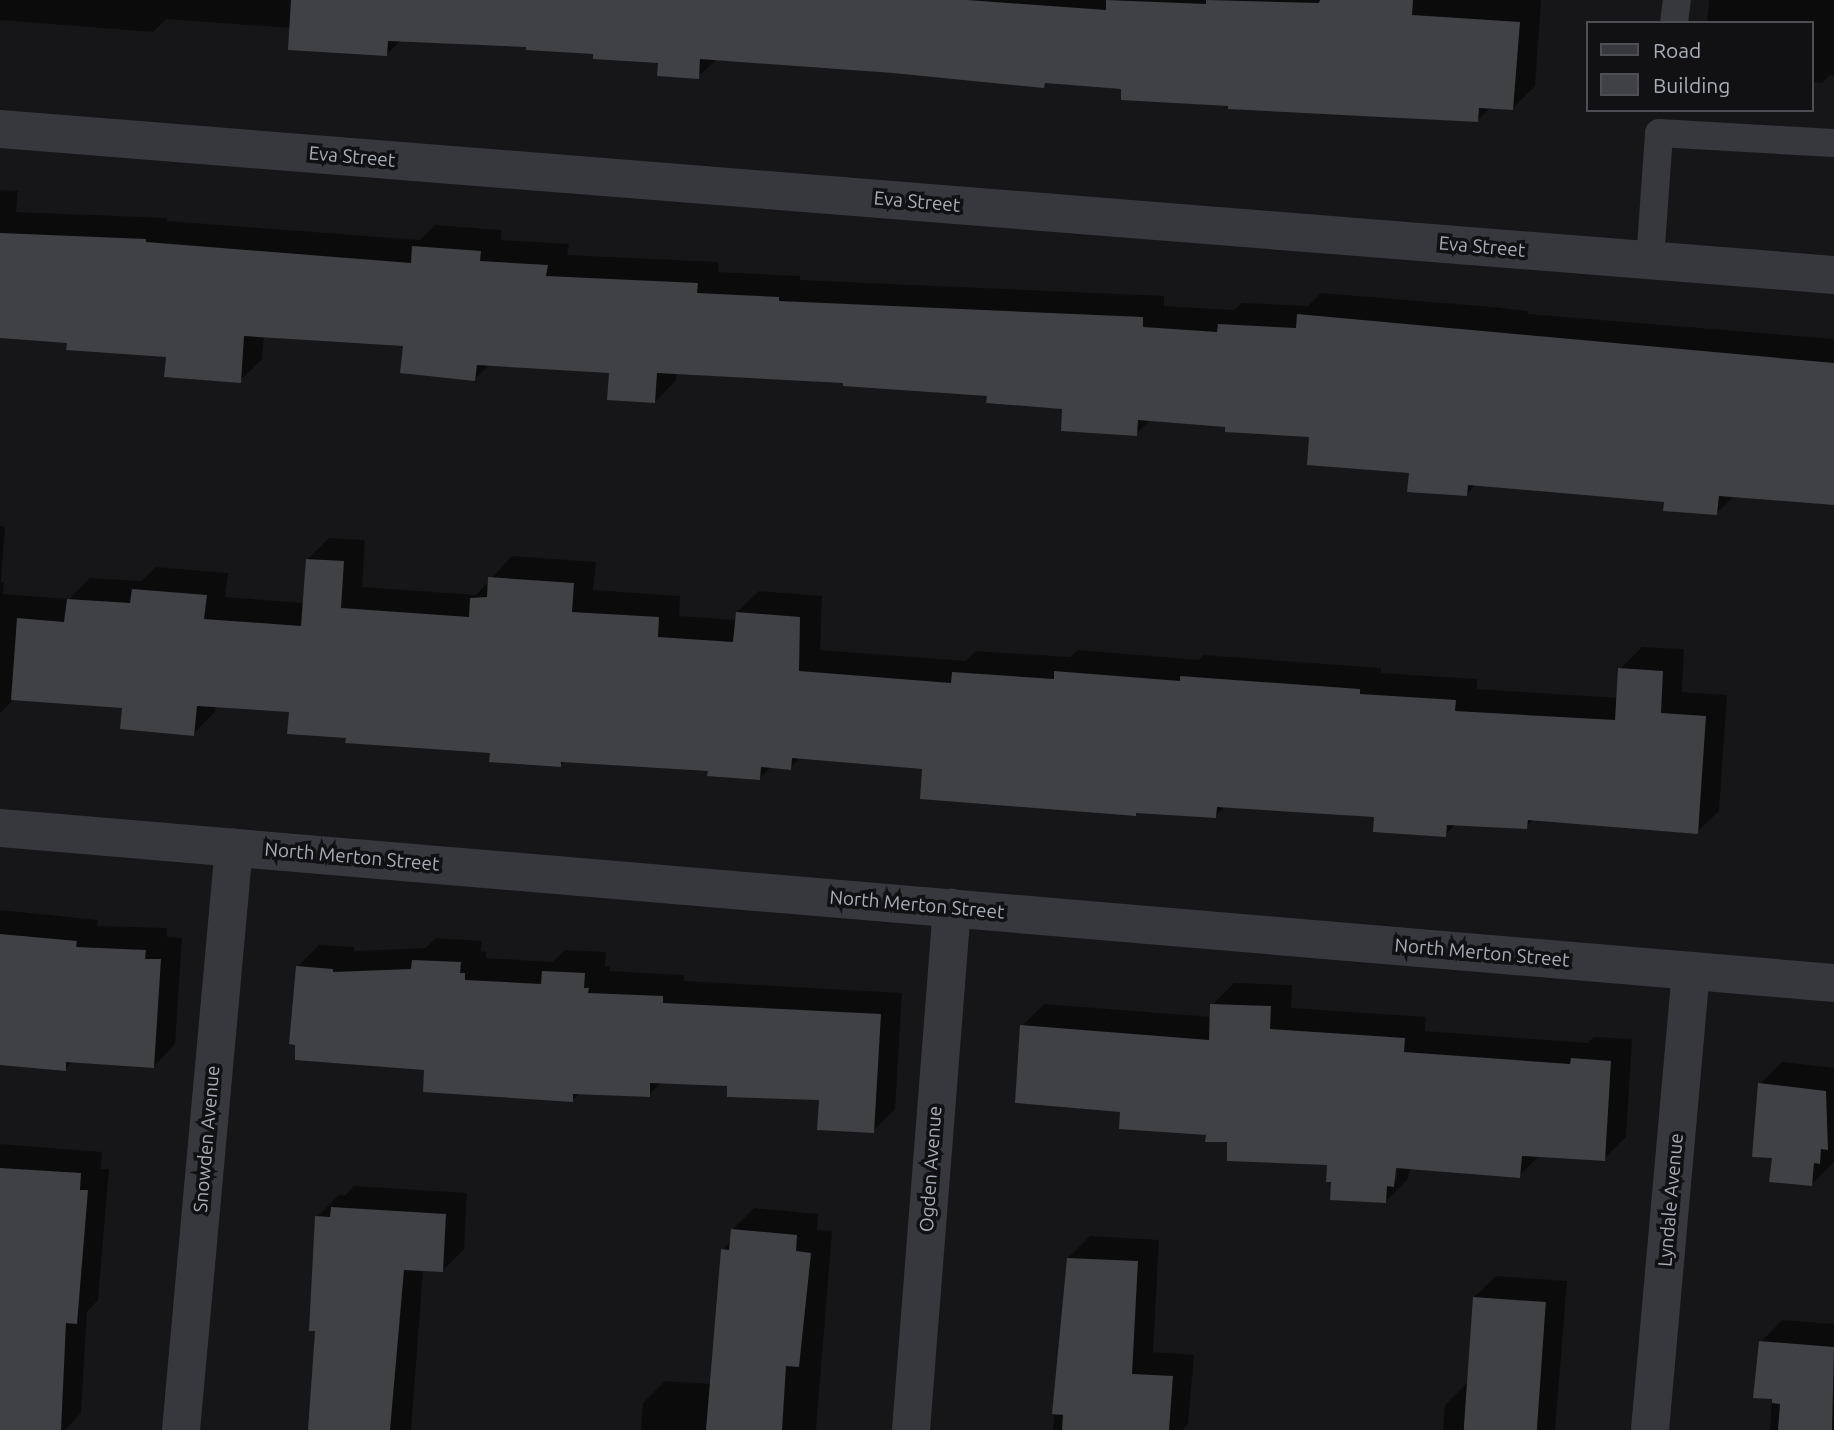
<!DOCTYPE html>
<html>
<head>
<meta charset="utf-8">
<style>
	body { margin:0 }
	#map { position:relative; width:1834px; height:1430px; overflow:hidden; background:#161618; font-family:Ubuntu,sans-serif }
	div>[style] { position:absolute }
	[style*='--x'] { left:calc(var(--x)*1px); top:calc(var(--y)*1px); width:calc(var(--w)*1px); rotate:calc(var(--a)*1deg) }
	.shadow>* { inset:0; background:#0007 }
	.building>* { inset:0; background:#404145; transform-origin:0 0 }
	.service>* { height:28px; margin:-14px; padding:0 14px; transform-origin:14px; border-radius:14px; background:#37383d }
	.minor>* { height:38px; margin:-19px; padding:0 19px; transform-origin:19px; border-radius:19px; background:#37383d }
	span { translate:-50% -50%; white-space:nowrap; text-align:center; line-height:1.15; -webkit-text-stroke:7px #111113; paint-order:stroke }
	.street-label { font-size:19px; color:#a8adb8 }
	.legend { position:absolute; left:1586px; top:21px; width:228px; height:91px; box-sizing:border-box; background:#111113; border:2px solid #4d4f55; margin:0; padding:9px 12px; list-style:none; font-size:21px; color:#a8adb8 }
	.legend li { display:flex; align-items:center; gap:14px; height:35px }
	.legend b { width:35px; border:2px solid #4d4f55 }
</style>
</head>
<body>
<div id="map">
	<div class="shadow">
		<i style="clip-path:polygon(0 0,1541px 0,1535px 86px,1513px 108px,1491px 107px,1478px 120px,1230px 104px,1123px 88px,1048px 82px,1044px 86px,894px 71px,717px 59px,698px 77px,660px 61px,528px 45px,401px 40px,386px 55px,291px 28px,166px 19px,153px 32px,0 20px)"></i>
		<i style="clip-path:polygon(1709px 0,1834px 0,1834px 76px,1830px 75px,1822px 83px,1811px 82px,1811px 23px,1707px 23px)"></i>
		<i style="clip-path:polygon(0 190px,18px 191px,16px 212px,167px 218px,167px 221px,420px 240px,435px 225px,502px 230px,501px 240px,569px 244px,567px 255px,719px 262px,718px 272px,800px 276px,800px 280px,1164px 296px,1164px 306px,1234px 310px,1242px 303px,1308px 306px,1321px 293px,1493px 307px,1528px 311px,1528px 314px,1834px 339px,1834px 503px,1735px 495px,1717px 513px,1665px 501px,1476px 484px,1467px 494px,1311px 436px,1151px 419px,1136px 434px,1064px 408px,989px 395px,845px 381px,677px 372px,676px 380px,655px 402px,611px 371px,490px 364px,475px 379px,404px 345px,264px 335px,262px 359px,240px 381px,167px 356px,69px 341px,0 336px)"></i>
		<i style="clip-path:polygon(0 526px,5px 527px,1px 582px,4px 582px,3px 594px,69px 599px,90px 578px,142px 581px,155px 567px,228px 573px,225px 597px,305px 603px,307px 560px,329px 538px,365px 540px,362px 587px,476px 595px,512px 556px,596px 562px,593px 590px,680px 596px,679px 616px,737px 620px,737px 612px,759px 591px,822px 596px,820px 650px,966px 661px,975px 651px,1070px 657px,1078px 650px,1199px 660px,1203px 655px,1381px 668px,1381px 673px,1477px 679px,1477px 689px,1618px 698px,1620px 669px,1642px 647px,1684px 649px,1682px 692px,1727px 695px,1719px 811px,1697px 832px,1534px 819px,1526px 827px,1456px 824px,1445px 835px,1376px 816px,1225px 806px,1215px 817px,1138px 811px,1135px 814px,924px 767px,801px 757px,790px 768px,771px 767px,760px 778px,710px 769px,565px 761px,560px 765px,492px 752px,348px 736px,291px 711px,216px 706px,215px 712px,193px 734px,124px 707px,14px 699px,0 713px)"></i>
		<i style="clip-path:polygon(0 910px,98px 920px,97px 926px,167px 928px,167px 937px,182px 938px,175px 1044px,154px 1066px,73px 1061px,65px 1069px,0 1064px)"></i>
		<i style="clip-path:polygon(435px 938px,482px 941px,481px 951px,486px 952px,486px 958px,552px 962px,565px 950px,606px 952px,605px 966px,610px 967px,609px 971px,684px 975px,684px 981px,902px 993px,895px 1109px,873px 1131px,821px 1098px,729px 1084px,662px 1082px,649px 1095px,580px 1093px,572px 1101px,426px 1069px,297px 967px,319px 945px,354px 947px,354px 951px,426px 948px)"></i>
		<i style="clip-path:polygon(evenodd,1234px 983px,1292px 985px,1291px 1008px,1426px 1017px,1425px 1031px,1588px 1043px,1594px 1037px,1632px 1039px,1626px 1137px,1604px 1159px,1540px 1155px,1519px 1176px,1411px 1167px,1407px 1180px,1385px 1202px,1333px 1181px,1329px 1163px,1229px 1141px,1122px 1110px,1022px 1026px,1044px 1004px,1212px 1017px,1212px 1005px,1234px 983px,1395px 1159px,1398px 1159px,1397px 1179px,1393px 1183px,1395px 1159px)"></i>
		<i style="clip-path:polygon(1782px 1062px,1834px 1068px,1834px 1162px,1812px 1184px,1773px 1156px,1760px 1084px)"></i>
		<i style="clip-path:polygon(0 1144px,102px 1152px,101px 1169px,109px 1169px,98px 1300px,87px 1312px,81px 1413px,65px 1430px,0 1430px)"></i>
		<i style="clip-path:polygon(354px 1186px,467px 1193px,464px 1249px,442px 1271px,423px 1270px,411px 1430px,310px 1430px,317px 1330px,317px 1217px,339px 1195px,345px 1196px)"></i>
		<i style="clip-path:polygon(754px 1208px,818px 1214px,817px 1230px,832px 1231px,816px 1430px,641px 1430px,643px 1403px,665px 1381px,712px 1384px,723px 1250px,731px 1241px,732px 1230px)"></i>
		<i style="clip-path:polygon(1090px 1236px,1159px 1240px,1153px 1352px,1194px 1355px,1188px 1424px,1183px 1430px,1053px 1430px,1068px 1258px)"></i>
		<i style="clip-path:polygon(1496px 1276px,1567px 1281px,1555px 1430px,1443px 1430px,1445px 1405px,1467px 1383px,1474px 1297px)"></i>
		<i style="clip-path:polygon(1782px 1320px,1834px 1324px,1834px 1430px,1770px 1430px,1772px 1397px,1761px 1342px)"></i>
	</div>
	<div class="building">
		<i style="clip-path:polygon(291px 0,967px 0,1106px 10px,1106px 0,1206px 4px,1206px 0,1319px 3px,1320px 0,1413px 0,1412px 15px,1520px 22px,1513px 110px,1479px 108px,1478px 122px,1228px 109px,1228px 106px,1121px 100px,1121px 89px,1045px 83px,1044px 88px,893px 73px,700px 59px,699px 79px,657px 76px,658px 63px,593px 59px,593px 54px,526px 50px,526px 47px,388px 41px,387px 56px,288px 50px)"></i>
		<i style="clip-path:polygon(0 233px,146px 239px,146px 242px,411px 263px,412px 246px,481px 251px,480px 261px,548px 265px,546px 276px,698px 283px,697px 293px,779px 297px,779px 301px,1143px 317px,1143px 327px,1217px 332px,1218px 324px,1296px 328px,1297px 314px,1834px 363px,1834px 505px,1719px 496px,1717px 515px,1663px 511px,1664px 502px,1468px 485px,1467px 496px,1407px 492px,1409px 473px,1307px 465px,1309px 437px,1225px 432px,1225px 427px,1138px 420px,1137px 436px,1061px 431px,1062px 409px,986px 403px,987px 396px,843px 386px,843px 383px,657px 373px,655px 403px,607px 400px,609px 373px,477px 365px,475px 381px,400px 373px,403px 346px,244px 336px,241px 383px,164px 377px,166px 357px,66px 350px,67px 343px,0 338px)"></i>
		<i style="clip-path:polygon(306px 559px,344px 561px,341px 608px,469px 617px,470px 598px,487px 597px,488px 577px,574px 583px,572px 612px,659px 617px,658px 637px,733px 642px,736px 612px,800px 617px,799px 671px,951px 683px,952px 672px,1054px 679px,1054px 671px,1180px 681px,1180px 676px,1360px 689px,1360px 694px,1456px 700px,1455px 711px,1615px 720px,1618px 668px,1663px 671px,1661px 713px,1706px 716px,1698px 834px,1528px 820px,1527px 829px,1447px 825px,1446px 837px,1373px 832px,1374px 817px,1217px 807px,1216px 818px,1136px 813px,1136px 816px,920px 799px,922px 769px,792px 758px,791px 770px,761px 767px,760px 780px,707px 776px,708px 771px,561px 762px,561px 767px,489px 762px,490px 753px,345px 743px,346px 738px,287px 734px,289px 712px,197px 706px,194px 736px,120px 729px,122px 708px,11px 700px,17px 618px,64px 622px,67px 599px,130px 603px,132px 589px,207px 595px,204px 619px,301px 626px)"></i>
		<i style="clip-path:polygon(0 934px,77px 941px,76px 947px,146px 950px,145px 959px,161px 959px,154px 1068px,66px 1062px,66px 1071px,0 1065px)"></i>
		<i style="clip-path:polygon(412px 960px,461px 962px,460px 973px,465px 973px,465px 980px,541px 984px,542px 971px,585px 973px,584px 988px,589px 988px,588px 993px,663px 996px,663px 1003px,881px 1014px,874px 1133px,817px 1130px,819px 1100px,727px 1097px,727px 1086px,650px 1083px,650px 1097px,573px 1094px,573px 1102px,423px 1092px,424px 1070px,295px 1060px,295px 1045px,289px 1044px,296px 966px,333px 969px,333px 972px,411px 969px)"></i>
		<i style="clip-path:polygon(1210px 1004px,1271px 1006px,1270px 1029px,1405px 1038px,1404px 1052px,1570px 1064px,1571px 1058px,1611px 1061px,1605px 1161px,1522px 1156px,1520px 1178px,1396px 1168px,1394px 1187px,1387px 1186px,1386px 1203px,1330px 1200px,1331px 1182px,1326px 1182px,1327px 1165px,1227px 1161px,1227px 1142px,1205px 1142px,1206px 1135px,1119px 1129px,1120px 1112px,1015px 1103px,1020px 1025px,1209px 1040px)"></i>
		<i style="clip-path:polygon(1758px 1083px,1826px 1091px,1828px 1150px,1821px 1149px,1820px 1164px,1814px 1163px,1812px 1186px,1769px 1182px,1772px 1158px,1752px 1157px)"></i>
		<i style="clip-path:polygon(0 1168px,81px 1173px,80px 1190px,88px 1190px,77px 1324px,66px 1323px,61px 1430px,0 1430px)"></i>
		<i style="clip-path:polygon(331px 1207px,446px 1214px,443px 1272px,404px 1270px,390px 1430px,308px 1430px,315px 1331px,309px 1331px,315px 1216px,330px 1217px)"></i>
		<i style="clip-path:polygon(731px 1229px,797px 1235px,796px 1251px,811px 1253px,799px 1367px,786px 1366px,782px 1430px,706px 1430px,721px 1249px,729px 1250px)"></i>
		<i style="clip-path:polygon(1067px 1258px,1138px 1261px,1132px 1374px,1173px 1376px,1169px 1430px,1062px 1430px,1063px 1415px,1052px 1414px)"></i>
		<i style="left:1473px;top:1297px;width:73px;height:133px;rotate:4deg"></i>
		<i style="clip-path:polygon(1759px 1341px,1834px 1347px,1832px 1430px,1778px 1430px,1780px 1404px,1772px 1403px,1772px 1399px,1753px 1398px)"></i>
	</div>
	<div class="service">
		<i style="--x:1674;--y:23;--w:23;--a:-83"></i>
		<i style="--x:1650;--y:260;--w:127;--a:-85.9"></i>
		<i style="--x:1659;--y:133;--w:175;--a:3.3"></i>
	</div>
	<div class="minor">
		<i style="--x:0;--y:129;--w:1840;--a:4.55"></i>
		<i style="--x:0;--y:828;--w:1841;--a:4.83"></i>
		<i style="--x:181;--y:1430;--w:585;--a:-84.81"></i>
		<i style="--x:911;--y:1430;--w:524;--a:-85.51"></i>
		<i style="--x:1650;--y:1430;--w:461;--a:-84.9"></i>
	</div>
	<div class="street-label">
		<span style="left:352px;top:157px;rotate:5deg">Eva Street</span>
		<span style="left:917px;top:202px;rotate:5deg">Eva Street</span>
		<span style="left:1482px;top:247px;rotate:5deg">Eva Street</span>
		<span style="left:352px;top:857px;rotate:5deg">North Merton Street</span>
		<span style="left:917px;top:905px;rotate:5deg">North Merton Street</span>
		<span style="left:1482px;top:953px;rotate:5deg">North Merton Street</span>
		<span style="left:207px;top:1139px;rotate:-85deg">Snowden Avenue</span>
		<span style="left:931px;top:1169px;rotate:-86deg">Ogden Avenue</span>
		<span style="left:1671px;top:1200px;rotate:-85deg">Lyndale Avenue</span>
	</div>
	<ul class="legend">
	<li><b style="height:9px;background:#37383d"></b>Road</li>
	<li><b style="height:19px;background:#404145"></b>Building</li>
	</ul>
</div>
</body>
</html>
